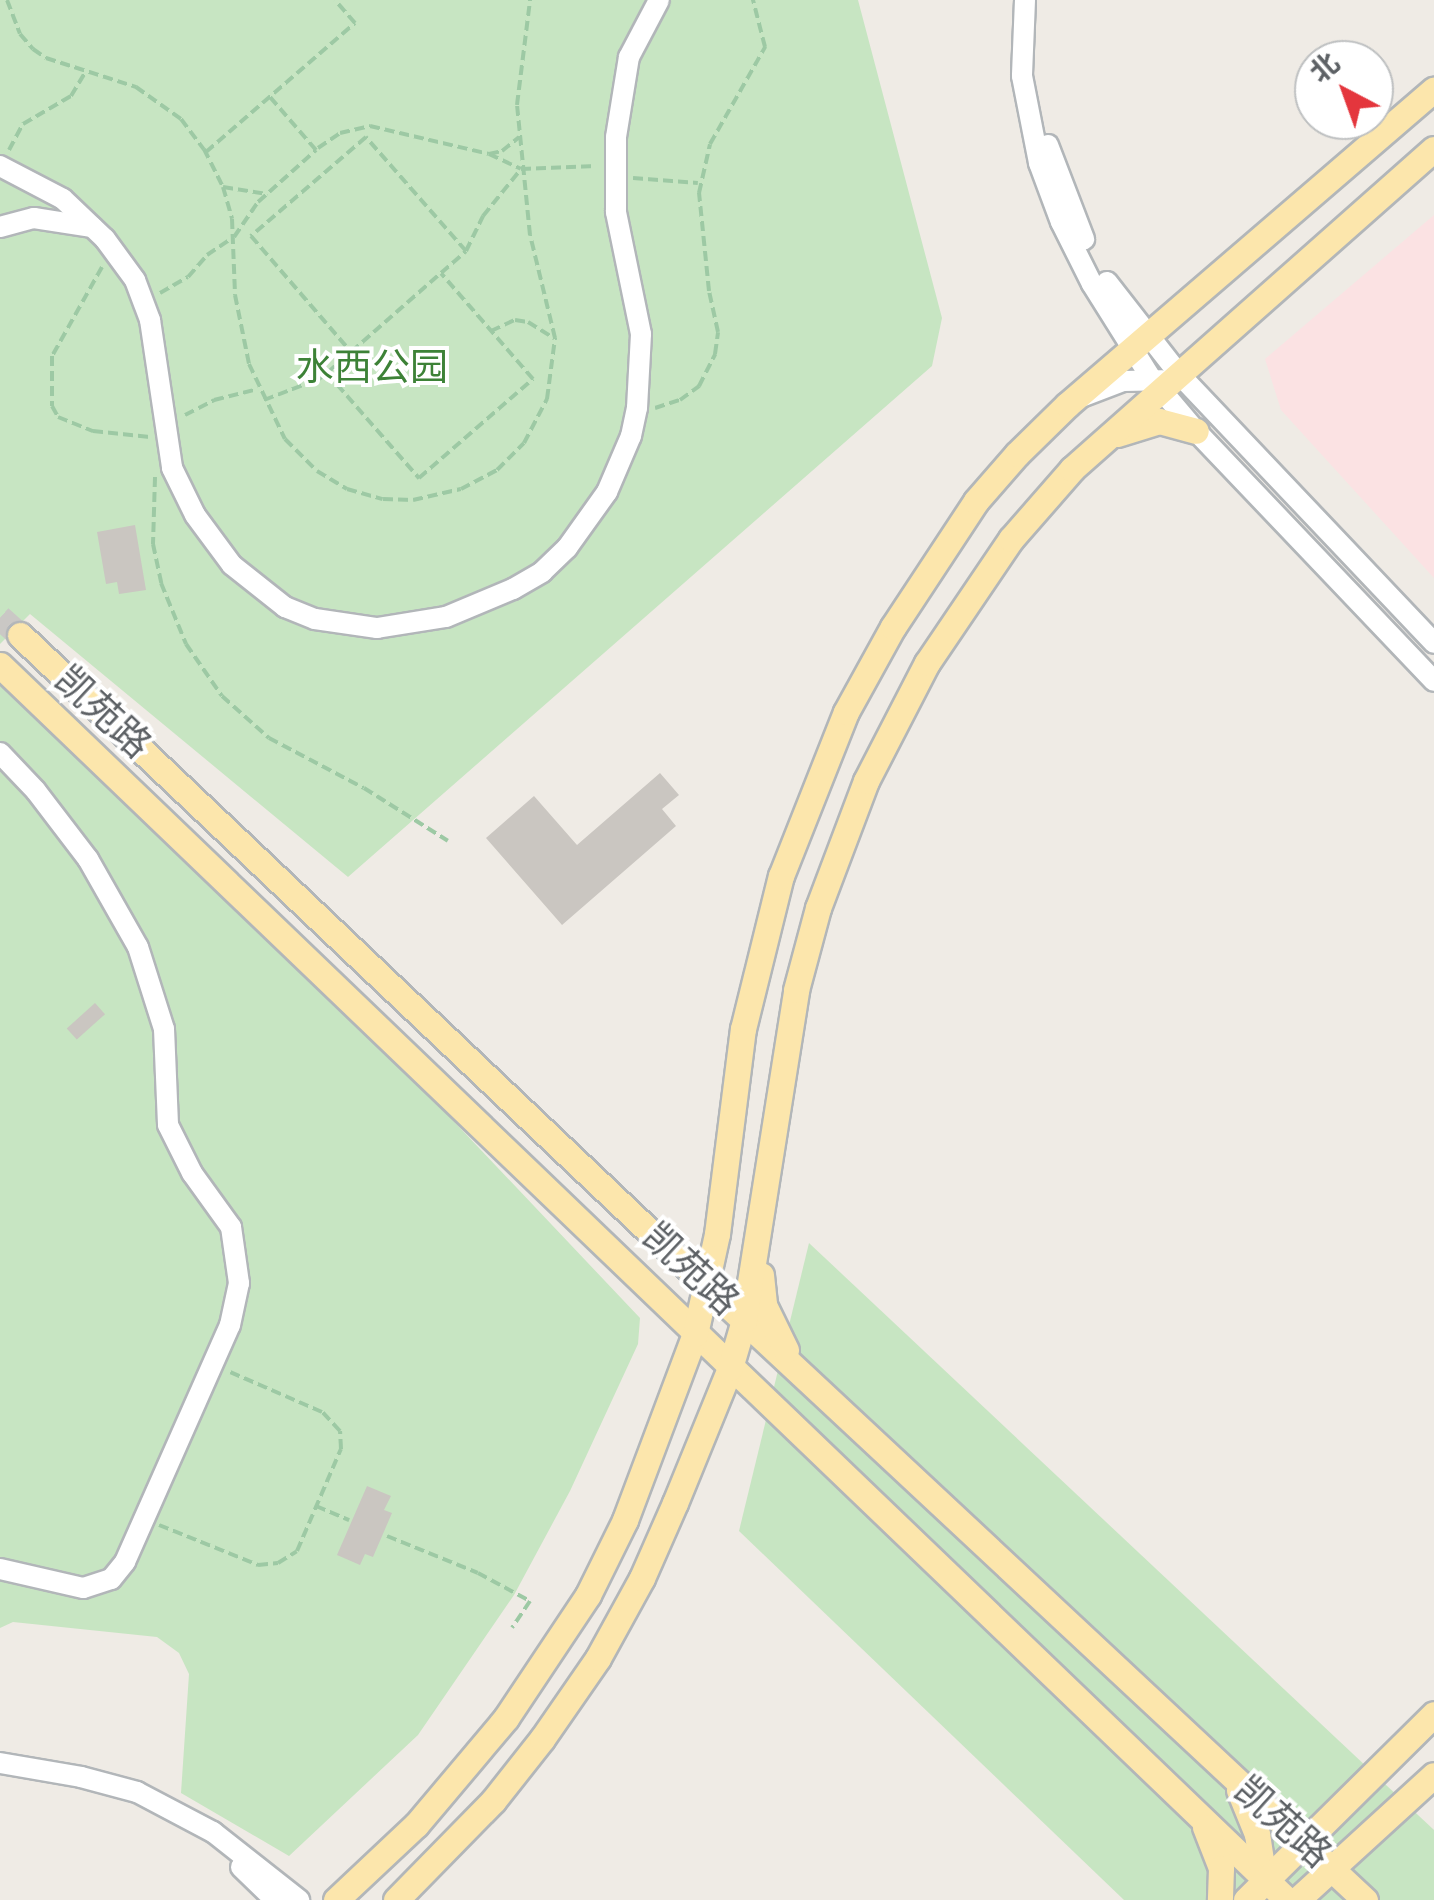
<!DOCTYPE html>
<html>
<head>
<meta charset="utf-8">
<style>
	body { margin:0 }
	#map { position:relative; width:1434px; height:1900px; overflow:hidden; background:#efebe5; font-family:"Sofia Sans Condensed","Noto Sans SC",sans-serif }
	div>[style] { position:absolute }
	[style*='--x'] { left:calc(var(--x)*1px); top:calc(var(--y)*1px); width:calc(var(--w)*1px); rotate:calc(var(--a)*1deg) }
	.medical>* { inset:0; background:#fbe2e3 }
	.green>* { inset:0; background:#c7e5c2 }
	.building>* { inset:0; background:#cac6c1; transform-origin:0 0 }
	.major-tunnel>* { height:25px; margin-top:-12.5px; transform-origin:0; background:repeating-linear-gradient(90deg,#cac8c5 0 25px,transparent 0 37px) }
	.path>* { height:4px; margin-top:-2px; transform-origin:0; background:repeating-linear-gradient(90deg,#9dc9a4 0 10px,transparent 0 15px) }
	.roads { filter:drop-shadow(2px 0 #b2b6b9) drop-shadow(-2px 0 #b2b6b9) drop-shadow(0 2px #b2b6b9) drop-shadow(0 -2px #b2b6b9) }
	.minor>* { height:20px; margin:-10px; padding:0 10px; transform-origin:10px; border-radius:10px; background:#fff }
	.major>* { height:25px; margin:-12.5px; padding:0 12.5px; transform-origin:12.5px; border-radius:12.5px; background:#fce6ac }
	span { translate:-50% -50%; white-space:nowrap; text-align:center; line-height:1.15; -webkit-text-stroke:8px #fff; paint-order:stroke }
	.park-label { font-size:38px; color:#3d8237 }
	.street-label { font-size:38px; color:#5d6165 }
	.north { position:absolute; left:1294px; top:40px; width:100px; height:100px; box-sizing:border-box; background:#fff; border:2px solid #bec0c1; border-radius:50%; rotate:319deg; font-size:28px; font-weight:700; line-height:40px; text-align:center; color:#5d6165 }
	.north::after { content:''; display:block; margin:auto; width:35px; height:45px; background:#e4363d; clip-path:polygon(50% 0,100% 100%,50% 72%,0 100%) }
</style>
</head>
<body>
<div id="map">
	<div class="medical">
		<i style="clip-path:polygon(1434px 215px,1434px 578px,1281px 410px,1265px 359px)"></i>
	</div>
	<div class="green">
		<i style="clip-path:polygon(0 0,858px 0,942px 318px,932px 366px,348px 877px,30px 614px,0 644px)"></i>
		<i style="clip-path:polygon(0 683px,445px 1112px,640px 1318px,638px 1344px,570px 1491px,514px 1595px,418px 1735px,289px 1856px,181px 1793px,189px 1674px,179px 1653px,157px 1637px,13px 1622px,0 1628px)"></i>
		<i style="clip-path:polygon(809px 1243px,1434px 1830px,1434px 1900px,1124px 1900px,739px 1531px)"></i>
	</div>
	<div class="building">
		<i style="clip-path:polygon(135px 525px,146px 590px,119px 594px,117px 582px,106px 584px,97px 532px)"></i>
		<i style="clip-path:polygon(660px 773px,679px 795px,662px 809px,676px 826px,562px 925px,486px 838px,534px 796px,577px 845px)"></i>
		<i style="left:95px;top:1003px;width:15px;height:38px;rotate:48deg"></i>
		<i style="clip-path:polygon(367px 1486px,391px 1496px,384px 1510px,392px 1513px,373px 1557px,365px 1554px,360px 1565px,337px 1555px)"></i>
	</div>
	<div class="major-tunnel">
		<i style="--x:0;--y:617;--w:27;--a:42"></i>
	</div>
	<div class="path">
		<i style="--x:7;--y:0;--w:36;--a:69"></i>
		<i style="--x:20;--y:34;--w:20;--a:49"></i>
		<i style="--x:33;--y:49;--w:16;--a:35"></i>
		<i style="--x:46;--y:58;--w:95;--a:17.9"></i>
		<i style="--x:136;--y:87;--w:55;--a:35.4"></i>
		<i style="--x:181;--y:119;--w:38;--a:53"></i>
		<i style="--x:204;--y:149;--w:42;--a:63.4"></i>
		<i style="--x:223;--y:187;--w:33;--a:74"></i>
		<i style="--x:232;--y:219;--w:76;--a:87.7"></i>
		<i style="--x:235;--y:295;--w:70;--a:78.5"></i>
		<i style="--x:249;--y:364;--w:83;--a:64.4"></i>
		<i style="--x:285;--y:439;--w:45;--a:45"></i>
		<i style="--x:317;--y:471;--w:35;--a:31"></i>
		<i style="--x:347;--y:489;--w:37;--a:16"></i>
		<i style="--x:383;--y:499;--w:30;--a:2"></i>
		<i style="--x:413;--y:500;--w:49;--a:-12.9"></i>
		<i style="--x:461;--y:489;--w:41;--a:-27.8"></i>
		<i style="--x:497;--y:470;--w:38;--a:-45"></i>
		<i style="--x:524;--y:443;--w:50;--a:-62.4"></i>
		<i style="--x:547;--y:399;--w:62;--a:-82.5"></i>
		<i style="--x:555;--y:338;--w:106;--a:-103.6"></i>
		<i style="--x:530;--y:235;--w:131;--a:-95.7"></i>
		<i style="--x:517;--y:105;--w:106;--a:-82.9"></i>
		<i style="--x:318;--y:148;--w:27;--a:-34"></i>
		<i style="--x:340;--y:133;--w:31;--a:-13"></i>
		<i style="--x:370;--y:126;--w:122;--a:13.2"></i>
		<i style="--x:489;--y:154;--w:13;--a:-13"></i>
		<i style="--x:502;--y:151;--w:22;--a:-39"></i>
		<i style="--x:9;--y:150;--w:30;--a:-62"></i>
		<i style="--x:23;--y:124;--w:56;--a:-30.3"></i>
		<i style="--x:71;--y:96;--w:29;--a:-59"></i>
		<i style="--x:206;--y:152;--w:197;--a:-40.9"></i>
		<i style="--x:355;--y:23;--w:30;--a:-131"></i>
		<i style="--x:489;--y:154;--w:35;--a:25"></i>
		<i style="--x:633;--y:178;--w:65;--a:4.4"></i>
		<i style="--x:223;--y:187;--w:45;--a:9"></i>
		<i style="--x:466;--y:251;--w:39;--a:-64"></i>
		<i style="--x:483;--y:216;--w:60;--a:-51"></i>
		<i style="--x:521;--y:169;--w:75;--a:-2.3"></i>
		<i style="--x:102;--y:267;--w:102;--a:119.3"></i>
		<i style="--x:52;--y:356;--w:50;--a:90"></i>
		<i style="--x:52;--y:406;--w:13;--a:61"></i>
		<i style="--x:58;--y:417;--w:38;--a:22"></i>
		<i style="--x:93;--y:431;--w:57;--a:6"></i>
		<i style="--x:160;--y:293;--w:32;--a:-30"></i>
		<i style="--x:188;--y:277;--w:29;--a:-49"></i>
		<i style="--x:207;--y:255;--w:32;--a:-34"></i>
		<i style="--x:234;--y:237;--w:42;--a:-55.6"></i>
		<i style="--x:258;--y:202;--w:78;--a:-41.9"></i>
		<i style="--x:316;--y:150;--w:70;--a:-131"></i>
		<i style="--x:491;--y:331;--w:26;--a:-25"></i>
		<i style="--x:515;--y:320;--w:13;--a:9"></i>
		<i style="--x:528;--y:322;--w:31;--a:32"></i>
		<i style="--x:327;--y:373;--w:140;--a:48.8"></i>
		<i style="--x:419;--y:478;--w:151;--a:-41"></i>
		<i style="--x:533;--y:379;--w:140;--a:-131"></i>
		<i style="--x:264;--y:400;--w:59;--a:-20.9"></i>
		<i style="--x:319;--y:379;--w:10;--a:-37"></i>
		<i style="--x:327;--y:373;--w:32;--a:-41"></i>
		<i style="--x:351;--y:352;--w:120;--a:-41.3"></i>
		<i style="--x:441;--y:273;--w:33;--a:-41"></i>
		<i style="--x:466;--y:251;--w:152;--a:-131.3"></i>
		<i style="--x:366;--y:137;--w:152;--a:139.3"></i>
		<i style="--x:251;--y:236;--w:153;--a:49.2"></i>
		<i style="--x:655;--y:408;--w:26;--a:-18"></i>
		<i style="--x:680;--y:400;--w:24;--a:-36"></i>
		<i style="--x:699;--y:386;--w:36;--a:-63"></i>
		<i style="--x:715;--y:354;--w:22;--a:-82"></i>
		<i style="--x:718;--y:332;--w:42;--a:-102.4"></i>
		<i style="--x:709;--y:291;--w:99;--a:-95.8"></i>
		<i style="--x:699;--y:193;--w:50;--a:-77.3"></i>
		<i style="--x:710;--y:144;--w:112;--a:-60.4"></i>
		<i style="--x:765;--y:47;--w:49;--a:-104.3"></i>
		<i style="--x:185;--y:415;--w:33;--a:-27"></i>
		<i style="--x:214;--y:400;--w:45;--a:-14"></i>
		<i style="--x:155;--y:477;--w:67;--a:91.7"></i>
		<i style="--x:153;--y:544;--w:40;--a:78"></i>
		<i style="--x:161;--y:583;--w:66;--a:67.7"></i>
		<i style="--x:186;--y:644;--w:63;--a:55.3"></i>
		<i style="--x:222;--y:696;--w:63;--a:41.8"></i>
		<i style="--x:269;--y:738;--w:107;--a:27.8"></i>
		<i style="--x:364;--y:788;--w:99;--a:32.2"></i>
		<i style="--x:316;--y:1506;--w:36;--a:23"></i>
		<i style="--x:159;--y:1525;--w:107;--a:22"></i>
		<i style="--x:258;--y:1565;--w:20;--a:-6"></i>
		<i style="--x:278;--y:1563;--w:22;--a:-32"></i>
		<i style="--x:297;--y:1551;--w:111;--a:-66.7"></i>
		<i style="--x:341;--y:1449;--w:18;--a:-93"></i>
		<i style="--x:340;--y:1431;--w:26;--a:-133"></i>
		<i style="--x:322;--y:1412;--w:100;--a:-156.5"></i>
		<i style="--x:387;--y:1536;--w:98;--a:22.1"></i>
		<i style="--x:478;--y:1573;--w:59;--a:28.3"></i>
		<i style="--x:530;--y:1601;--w:32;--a:124"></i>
	</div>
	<div class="roads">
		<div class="minor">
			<i style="--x:1025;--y:0;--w:76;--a:92.3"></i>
			<i style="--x:1022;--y:76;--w:89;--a:78.9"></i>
			<i style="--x:1039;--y:163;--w:63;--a:69.6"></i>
			<i style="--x:1061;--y:222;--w:69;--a:63.4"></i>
			<i style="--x:1092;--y:284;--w:111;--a:57.9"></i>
			<i style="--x:1151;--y:378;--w:70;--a:49.7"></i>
			<i style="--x:1196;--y:431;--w:345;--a:46.4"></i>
			<i style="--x:1048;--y:145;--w:101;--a:69"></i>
			<i style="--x:0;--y:166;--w:71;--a:27.6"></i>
			<i style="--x:63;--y:199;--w:58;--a:43.6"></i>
			<i style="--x:105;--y:239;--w:51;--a:53.8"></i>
			<i style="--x:135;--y:280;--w:43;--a:69.4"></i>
			<i style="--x:150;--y:320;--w:150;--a:81.5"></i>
			<i style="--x:172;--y:468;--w:52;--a:63.9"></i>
			<i style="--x:195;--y:515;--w:62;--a:53.5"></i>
			<i style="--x:232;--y:565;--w:68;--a:38.4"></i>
			<i style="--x:285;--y:607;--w:32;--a:22"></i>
			<i style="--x:315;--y:619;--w:63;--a:8.3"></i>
			<i style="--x:377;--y:628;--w:70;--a:-9.1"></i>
			<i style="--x:446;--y:617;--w:73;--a:-22.7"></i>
			<i style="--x:513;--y:589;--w:34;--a:-30"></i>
			<i style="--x:542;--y:572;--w:35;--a:-44"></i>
			<i style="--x:567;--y:548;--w:69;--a:-54.5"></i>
			<i style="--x:607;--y:492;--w:61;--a:-66.8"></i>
			<i style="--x:631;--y:436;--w:29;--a:-78"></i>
			<i style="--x:637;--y:408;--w:74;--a:-86.9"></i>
			<i style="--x:641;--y:334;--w:125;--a:-101.6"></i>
			<i style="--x:616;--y:212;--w:75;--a:-90"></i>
			<i style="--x:616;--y:137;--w:81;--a:-80.8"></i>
			<i style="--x:629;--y:57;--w:64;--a:-62.2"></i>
			<i style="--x:0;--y:227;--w:35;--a:-15"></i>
			<i style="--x:34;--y:218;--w:59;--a:8.8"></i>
			<i style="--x:1107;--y:282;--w:115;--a:52"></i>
			<i style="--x:1178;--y:373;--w:372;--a:46.5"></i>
			<i style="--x:1084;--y:396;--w:42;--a:-21"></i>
			<i style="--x:1123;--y:381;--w:39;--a:-1"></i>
			<i style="--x:0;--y:753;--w:52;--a:46.5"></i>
			<i style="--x:36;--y:791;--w:86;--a:52.6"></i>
			<i style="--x:88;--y:859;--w:101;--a:60.4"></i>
			<i style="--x:138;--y:947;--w:86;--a:72.4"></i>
			<i style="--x:164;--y:1029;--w:96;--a:87.6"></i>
			<i style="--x:168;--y:1125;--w:54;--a:63.4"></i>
			<i style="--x:192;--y:1173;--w:67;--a:54.2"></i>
			<i style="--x:231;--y:1227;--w:57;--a:81.9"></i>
			<i style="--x:239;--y:1283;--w:43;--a:102.1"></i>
			<i style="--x:230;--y:1325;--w:259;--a:113.9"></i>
			<i style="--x:125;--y:1562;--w:22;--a:129"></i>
			<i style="--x:111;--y:1579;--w:29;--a:162"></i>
			<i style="--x:83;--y:1588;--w:85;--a:-167.1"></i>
			<i style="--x:0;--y:1763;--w:82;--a:9.8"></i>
			<i style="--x:81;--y:1777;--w:58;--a:15"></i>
			<i style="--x:137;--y:1792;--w:86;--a:27.8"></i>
			<i style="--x:213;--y:1832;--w:110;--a:38.3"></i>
			<i style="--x:241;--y:1867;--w:47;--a:44.1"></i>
		</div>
		<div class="major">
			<i style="--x:1117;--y:434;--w:44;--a:-17.2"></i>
			<i style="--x:1159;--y:421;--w:38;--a:15"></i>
			<i style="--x:20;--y:635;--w:946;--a:43.46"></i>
			<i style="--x:707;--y:1286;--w:900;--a:43.02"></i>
			<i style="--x:0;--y:665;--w:1784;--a:43.82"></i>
			<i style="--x:761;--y:1275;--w:30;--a:84"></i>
			<i style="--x:764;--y:1305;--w:50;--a:63.9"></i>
			<i style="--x:1239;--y:1790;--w:48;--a:67.8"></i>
			<i style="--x:1257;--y:1834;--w:47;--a:81.3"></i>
			<i style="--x:1205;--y:1827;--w:44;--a:68.7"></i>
			<i style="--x:1221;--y:1868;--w:32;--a:92"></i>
			<i style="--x:336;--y:1900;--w:110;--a:-43.2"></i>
			<i style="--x:416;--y:1825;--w:140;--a:-49.9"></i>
			<i style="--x:506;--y:1718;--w:148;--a:-56.3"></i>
			<i style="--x:588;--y:1595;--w:84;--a:-63.7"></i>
			<i style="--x:625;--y:1520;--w:199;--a:-69.4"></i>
			<i style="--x:695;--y:1334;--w:102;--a:-77.6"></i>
			<i style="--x:717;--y:1234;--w:207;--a:-82.8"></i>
			<i style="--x:743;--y:1029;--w:158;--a:-76.1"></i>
			<i style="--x:781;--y:876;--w:176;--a:-68.4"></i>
			<i style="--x:846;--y:712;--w:97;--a:-61.1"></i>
			<i style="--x:893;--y:627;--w:151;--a:-56.6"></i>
			<i style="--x:976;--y:501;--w:62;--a:-48.9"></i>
			<i style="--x:1017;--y:454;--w:70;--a:-44.4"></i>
			<i style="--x:1067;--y:405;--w:484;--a:-40.7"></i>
			<i style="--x:396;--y:1900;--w:139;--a:-45.6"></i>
			<i style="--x:493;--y:1801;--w:79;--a:-51.7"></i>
			<i style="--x:542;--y:1739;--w:98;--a:-55.3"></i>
			<i style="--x:598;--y:1658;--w:91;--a:-61.2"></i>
			<i style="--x:642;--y:1578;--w:82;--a:-66.3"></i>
			<i style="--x:675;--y:1503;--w:146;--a:-67.8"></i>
			<i style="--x:730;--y:1368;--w:50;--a:-73.7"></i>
			<i style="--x:744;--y:1320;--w:334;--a:-81"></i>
			<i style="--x:796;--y:990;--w:85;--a:-75"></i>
			<i style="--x:818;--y:908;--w:136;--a:-69.3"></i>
			<i style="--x:866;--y:781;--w:133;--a:-62.7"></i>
			<i style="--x:927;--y:663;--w:150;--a:-55.9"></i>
			<i style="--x:1011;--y:539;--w:93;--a:-48.9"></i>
			<i style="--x:1072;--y:469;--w:483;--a:-41.5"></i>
			<i style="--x:1246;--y:1900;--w:264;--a:-44.7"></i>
			<i style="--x:1297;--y:1900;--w:185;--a:-42.4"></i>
		</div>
	</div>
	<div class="park-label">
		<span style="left:372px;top:369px">水西公园</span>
	</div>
	<div class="street-label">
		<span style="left:102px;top:713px;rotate:43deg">凯苑路</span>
		<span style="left:690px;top:1270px;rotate:43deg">凯苑路</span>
		<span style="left:1282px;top:1823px;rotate:42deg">凯苑路</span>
	</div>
	<div class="north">北</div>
</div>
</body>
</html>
